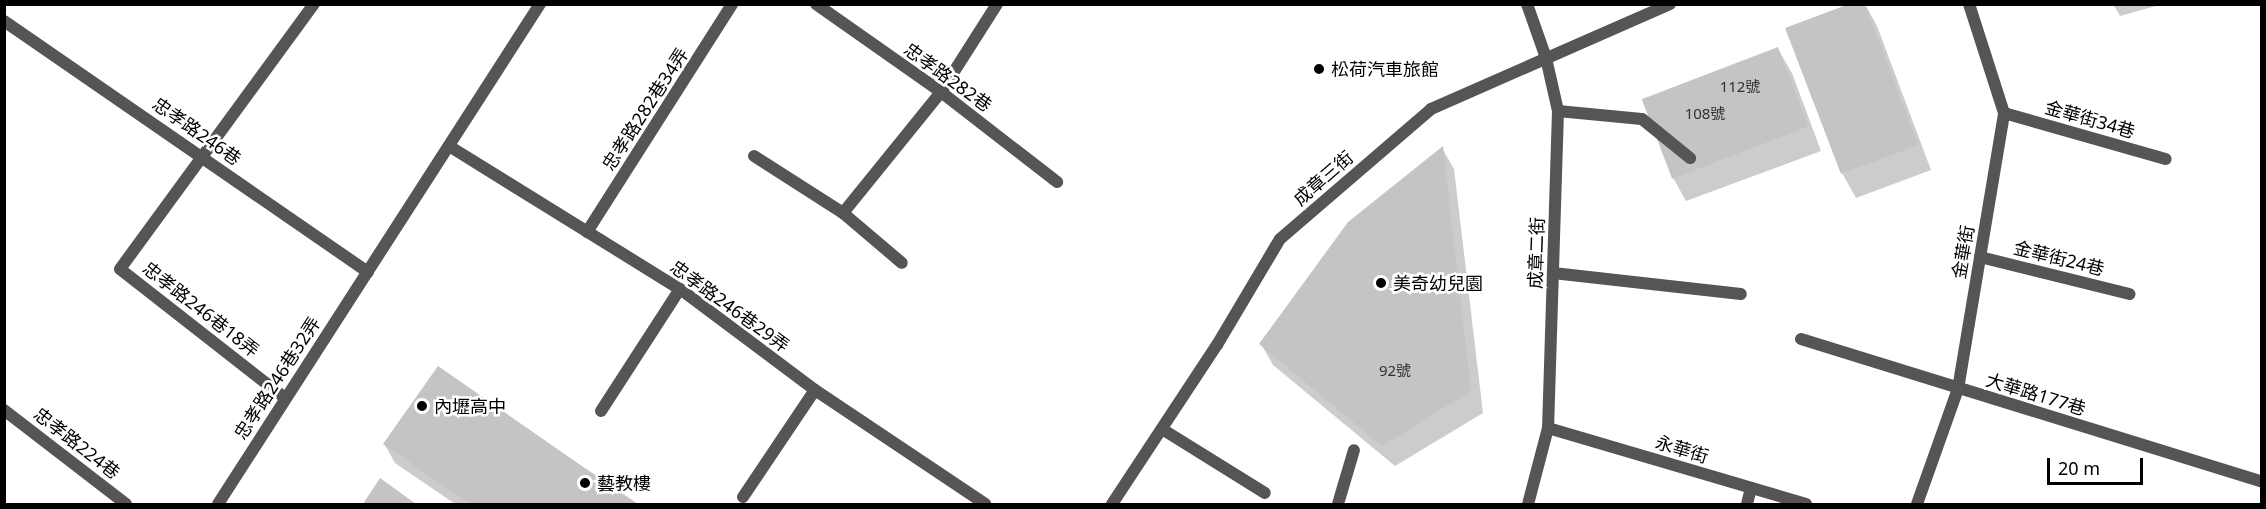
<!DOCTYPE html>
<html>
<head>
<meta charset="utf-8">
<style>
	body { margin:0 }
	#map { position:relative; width:2266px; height:509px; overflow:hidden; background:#fff; font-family:"Noto Sans","Noto Sans TC",sans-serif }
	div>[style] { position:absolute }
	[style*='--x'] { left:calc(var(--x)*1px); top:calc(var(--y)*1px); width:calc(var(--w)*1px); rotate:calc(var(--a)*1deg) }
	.shadow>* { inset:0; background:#0003 }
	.building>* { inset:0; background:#c4c4c4; transform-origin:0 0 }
	.lane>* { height:12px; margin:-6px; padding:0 6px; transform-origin:6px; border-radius:6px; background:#555 }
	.street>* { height:12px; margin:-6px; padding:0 6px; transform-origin:6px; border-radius:6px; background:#555 }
	.dots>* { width:16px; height:16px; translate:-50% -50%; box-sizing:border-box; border:3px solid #fff; border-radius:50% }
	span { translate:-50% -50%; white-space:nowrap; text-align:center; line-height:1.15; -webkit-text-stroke:5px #fff; paint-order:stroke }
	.number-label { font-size:15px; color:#313131 }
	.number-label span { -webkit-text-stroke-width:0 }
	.poi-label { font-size:18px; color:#000 }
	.left { translate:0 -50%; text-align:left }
	.street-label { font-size:18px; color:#000 }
	.frame { position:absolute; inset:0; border:6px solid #000; pointer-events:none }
	.scale { position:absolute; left:2047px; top:458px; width:96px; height:27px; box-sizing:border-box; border:3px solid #000; border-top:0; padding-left:8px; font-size:18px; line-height:21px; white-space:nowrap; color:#000; -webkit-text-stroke:4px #fff; paint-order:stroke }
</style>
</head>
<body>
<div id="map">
	<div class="shadow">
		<i style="clip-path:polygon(1865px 4px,1877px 26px,1931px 170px,1856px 198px,1842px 173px)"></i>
		<i style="clip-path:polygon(2113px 4px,2163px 4px,2120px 16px)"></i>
		<i style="clip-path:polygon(1778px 49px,1792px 73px,1821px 151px,1686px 201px,1672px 176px)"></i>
		<i style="clip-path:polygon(1442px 148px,1454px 169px,1483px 413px,1395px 466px,1273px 365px,1261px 344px)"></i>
		<i style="clip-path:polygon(438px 368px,636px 504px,455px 504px,395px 463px,385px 445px)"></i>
		<i style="clip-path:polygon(380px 480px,414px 504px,365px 504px)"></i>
	</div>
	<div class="building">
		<i style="clip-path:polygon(1849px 4px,1865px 4px,1918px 145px,1841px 174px,1785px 28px)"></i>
		<i style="left:1778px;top:47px;width:85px;height:146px;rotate:69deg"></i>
		<i style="clip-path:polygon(1443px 146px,1471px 391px,1382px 446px,1259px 344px,1348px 222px)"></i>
		<i style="clip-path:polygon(438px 366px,576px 462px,638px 504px,470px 504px,383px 444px)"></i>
		<i style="clip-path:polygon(380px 478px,416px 504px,363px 504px)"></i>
	</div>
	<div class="lane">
		<i style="--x:816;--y:4;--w:153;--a:35.1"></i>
		<i style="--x:941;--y:92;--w:147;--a:37.8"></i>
		<i style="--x:1558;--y:111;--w:84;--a:5.4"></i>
		<i style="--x:1642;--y:119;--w:62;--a:39.1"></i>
		<i style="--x:2004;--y:113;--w:168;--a:15.9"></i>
		<i style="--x:449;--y:146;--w:272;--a:31.8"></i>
		<i style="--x:680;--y:289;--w:169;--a:36.8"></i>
		<i style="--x:815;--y:390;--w:205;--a:33.8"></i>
		<i style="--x:754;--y:156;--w:106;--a:32.6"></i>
		<i style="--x:843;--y:213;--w:156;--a:-51"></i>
		<i style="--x:941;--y:92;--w:104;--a:-57.5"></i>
		<i style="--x:843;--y:213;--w:77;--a:40.3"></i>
		<i style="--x:587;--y:232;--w:270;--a:-57.5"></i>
		<i style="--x:1980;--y:257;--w:154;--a:13.9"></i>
		<i style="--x:1553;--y:273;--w:189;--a:6.4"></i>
		<i style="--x:1801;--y:339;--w:483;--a:17.2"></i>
		<i style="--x:285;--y:398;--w:209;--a:-142"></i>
		<i style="--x:120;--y:269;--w:328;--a:-53.8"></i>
		<i style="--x:4;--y:410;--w:154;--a:37.6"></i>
		<i style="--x:601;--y:411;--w:145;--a:-57.1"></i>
		<i style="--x:1548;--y:428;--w:269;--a:16.4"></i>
		<i style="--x:1162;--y:429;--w:121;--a:31.9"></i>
		<i style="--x:743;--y:497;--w:129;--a:-56.1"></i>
		<i style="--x:1338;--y:504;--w:56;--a:-73.5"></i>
		<i style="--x:1747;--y:504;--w:16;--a:-76"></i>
		<i style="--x:1917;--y:504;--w:122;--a:-70.4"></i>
		<i style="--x:1958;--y:389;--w:280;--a:-80.5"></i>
		<i style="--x:2004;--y:113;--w:114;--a:-107.8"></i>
	</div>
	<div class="street">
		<i style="--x:1527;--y:4;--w:57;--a:70.6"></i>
		<i style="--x:1546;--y:58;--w:54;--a:77.2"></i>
		<i style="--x:1558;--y:111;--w:317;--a:91.8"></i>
		<i style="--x:1548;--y:428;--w:79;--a:104.7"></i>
		<i style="--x:4;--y:21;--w:442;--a:34.6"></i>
		<i style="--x:218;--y:504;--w:595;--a:-57.22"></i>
		<i style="--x:1112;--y:504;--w:191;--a:-56.6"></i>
		<i style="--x:1217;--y:345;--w:123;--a:-59.3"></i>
		<i style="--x:1280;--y:239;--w:199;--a:-40.7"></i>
		<i style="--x:1431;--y:109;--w:261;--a:-23.7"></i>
	</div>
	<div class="dots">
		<i style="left:1319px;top:69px;background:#000"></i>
		<i style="left:1381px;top:283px;background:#000"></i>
		<i style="left:422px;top:406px;background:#000"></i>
		<i style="left:585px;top:483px;background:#000"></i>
	</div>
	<div class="number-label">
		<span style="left:1740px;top:87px">112號</span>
		<span style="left:1705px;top:114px">108號</span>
		<span style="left:1395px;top:371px">92號</span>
	</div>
	<div class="poi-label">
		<span class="left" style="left:1331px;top:69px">松荷汽車旅館</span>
		<span class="left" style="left:1393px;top:283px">美奇幼兒園</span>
		<span class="left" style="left:434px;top:406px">內壢高中</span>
		<span class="left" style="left:597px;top:483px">藝教樓</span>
	</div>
	<div class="street-label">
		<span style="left:948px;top:77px;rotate:36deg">忠孝路282巷</span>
		<span style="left:645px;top:109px;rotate:-57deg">忠孝路282巷34弄</span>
		<span style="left:2090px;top:119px;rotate:16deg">金華街34巷</span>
		<span style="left:197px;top:131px;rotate:35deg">忠孝路246巷</span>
		<span style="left:1323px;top:178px;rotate:-41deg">成章三街</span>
		<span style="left:1963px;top:252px;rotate:-80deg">金華街</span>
		<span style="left:1536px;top:253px;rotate:-88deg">成章二街</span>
		<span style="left:2059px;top:258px;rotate:14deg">金華街24巷</span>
		<span style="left:730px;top:306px;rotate:36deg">忠孝路246巷29弄</span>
		<span style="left:201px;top:309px;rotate:38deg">忠孝路246巷18弄</span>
		<span style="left:277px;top:378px;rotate:-57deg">忠孝路246巷32弄</span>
		<span style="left:2036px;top:394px;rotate:17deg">大華路177巷</span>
		<span style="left:77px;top:443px;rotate:38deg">忠孝路224巷</span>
		<span style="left:1682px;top:449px;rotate:17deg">永華街</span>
	</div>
	<div class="frame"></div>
	<div class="scale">20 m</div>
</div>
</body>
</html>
